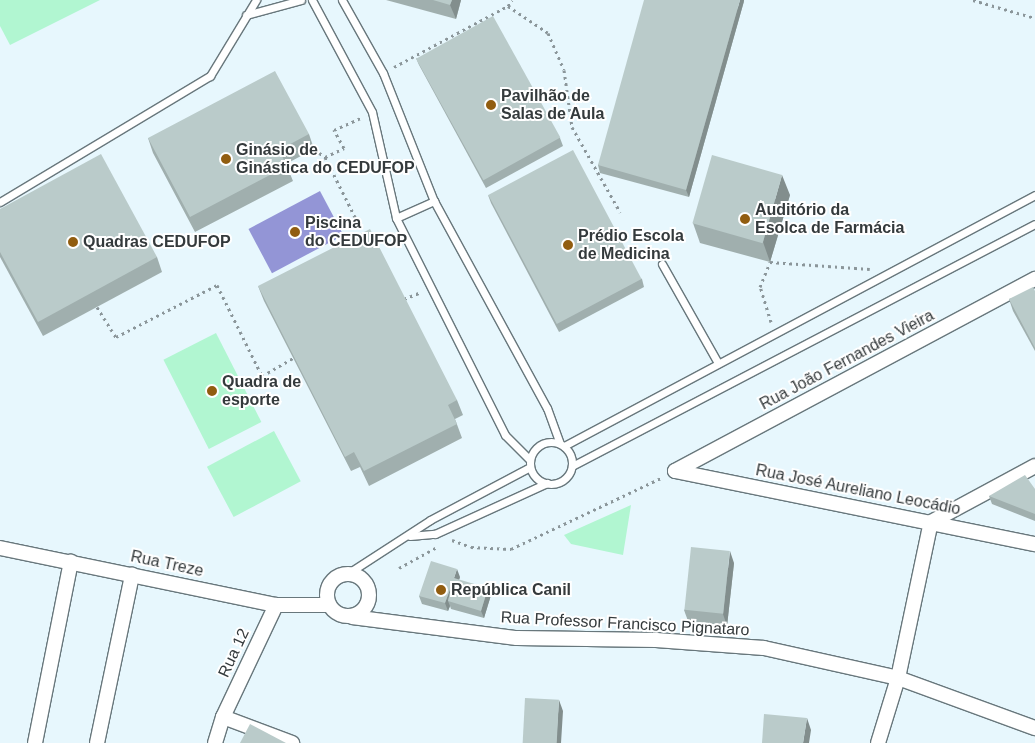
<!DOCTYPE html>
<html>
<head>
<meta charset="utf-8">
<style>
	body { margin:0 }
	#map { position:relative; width:1035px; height:743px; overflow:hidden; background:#e7f7fd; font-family:Arial,sans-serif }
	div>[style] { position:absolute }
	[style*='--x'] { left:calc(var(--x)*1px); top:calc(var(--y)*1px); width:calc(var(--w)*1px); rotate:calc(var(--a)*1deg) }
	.green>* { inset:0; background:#b1f6d1; transform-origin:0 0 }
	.water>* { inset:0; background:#9395d6; transform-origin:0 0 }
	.path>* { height:3px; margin-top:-1.5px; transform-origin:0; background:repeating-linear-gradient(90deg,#8b969a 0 2.5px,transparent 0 6.5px) }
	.roads { filter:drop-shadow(1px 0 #68777c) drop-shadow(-1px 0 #68777c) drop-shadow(0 1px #68777c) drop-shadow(0 -1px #68777c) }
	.service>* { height:7px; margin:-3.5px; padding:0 3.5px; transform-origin:3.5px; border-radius:3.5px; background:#fff }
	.service>.ring { margin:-3.5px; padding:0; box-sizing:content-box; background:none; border:7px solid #fff; border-radius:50% }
	.minor>* { height:14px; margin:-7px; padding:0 7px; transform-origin:7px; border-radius:7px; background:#fff }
	.minor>.ring { margin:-7px; padding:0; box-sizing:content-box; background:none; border:14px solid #fff; border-radius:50% }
	.wall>* { inset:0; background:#a0afae }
	.shaded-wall>* { inset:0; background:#828e8d }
	.building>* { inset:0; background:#bacbca; transform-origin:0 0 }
	.dots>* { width:14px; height:14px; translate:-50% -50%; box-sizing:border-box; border:2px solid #fff; border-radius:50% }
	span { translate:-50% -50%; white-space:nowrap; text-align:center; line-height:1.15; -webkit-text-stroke:4px #fff; paint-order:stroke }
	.poi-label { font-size:16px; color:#343a3c; font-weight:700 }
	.left { translate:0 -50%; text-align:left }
	.street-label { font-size:16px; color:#343a3c }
</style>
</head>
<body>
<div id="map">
	<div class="green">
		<i style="clip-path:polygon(0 0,100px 0,10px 45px,0 26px)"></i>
		<i style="left:216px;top:333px;width:100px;height:59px;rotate:63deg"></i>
		<i style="left:274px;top:431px;width:57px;height:76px;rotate:62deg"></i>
		<i style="clip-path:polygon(631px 505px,623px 555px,571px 544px,564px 535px)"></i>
	</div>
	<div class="water">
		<i style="left:320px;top:191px;width:50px;height:81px;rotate:62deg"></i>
	</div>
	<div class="path">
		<i style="--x:973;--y:0;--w:65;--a:16.2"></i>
		<i style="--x:508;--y:6;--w:48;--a:34"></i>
		<i style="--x:548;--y:33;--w:40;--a:66.6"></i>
		<i style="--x:564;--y:70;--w:58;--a:82"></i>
		<i style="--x:572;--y:127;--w:98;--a:60.5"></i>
		<i style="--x:394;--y:67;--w:129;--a:-28.2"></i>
		<i style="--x:508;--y:6;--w:7;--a:-56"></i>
		<i style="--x:314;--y:149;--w:14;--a:36"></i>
		<i style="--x:325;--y:157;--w:21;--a:-25"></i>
		<i style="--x:344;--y:148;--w:21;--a:-119"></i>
		<i style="--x:334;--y:130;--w:32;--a:-24"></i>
		<i style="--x:325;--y:157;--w:87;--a:63.4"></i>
		<i style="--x:404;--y:299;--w:18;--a:-22"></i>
		<i style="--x:97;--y:307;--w:36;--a:58"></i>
		<i style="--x:116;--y:337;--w:114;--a:-27.2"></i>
		<i style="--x:217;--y:285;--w:102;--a:63.7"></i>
		<i style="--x:262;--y:376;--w:38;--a:-30"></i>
		<i style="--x:771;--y:322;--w:37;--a:-107"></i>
		<i style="--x:760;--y:287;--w:27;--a:-68"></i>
		<i style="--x:770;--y:262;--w:100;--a:4"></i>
		<i style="--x:452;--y:540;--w:20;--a:20"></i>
		<i style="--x:471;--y:547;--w:40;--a:2.9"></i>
		<i style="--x:511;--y:549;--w:168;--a:-25.3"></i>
		<i style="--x:399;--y:568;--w:43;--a:-28.9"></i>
	</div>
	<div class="roads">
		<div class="service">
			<i style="--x:312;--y:0;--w:127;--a:61.8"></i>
			<i style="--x:372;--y:112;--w:109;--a:77.2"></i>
			<i style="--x:396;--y:218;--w:243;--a:63.3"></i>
			<i style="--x:505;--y:435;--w:35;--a:45"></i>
			<i style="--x:342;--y:0;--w:84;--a:60.7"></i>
			<i style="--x:383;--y:73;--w:138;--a:68.3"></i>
			<i style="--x:434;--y:201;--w:236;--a:61.4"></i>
			<i style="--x:547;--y:408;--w:38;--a:70"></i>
			<i style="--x:246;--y:15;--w:57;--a:-15.3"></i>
			<i style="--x:0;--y:202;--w:245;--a:-31"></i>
			<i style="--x:210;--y:76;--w:89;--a:-58.8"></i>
			<i style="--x:396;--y:218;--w:42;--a:-24.1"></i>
			<i style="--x:662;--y:264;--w:114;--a:60.5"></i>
			<i class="ring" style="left:530px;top:442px;width:35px;height:35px"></i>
			<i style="--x:564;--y:446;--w:534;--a:-28.05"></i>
			<i style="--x:572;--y:466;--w:522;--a:-27.6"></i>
			<i style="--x:410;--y:536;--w:25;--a:-5"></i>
			<i style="--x:435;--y:534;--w:123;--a:-24.5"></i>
			<i style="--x:347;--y:574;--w:99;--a:-33"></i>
			<i style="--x:430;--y:520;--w:113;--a:-27.9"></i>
		</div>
		<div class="minor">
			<i style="--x:675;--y:471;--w:408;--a:-28.1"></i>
			<i style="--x:675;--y:471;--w:367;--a:11.5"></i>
			<i style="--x:0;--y:548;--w:282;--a:11.7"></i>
			<i style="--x:276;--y:605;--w:52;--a:0"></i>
			<i class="ring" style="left:327px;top:574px;width:28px;height:28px"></i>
			<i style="--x:352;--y:617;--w:166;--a:7.3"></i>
			<i style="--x:517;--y:638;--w:139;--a:0.8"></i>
			<i style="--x:656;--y:640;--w:108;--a:4.2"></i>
			<i style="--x:764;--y:648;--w:137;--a:12.6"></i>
			<i style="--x:898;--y:678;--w:146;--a:20.1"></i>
			<i style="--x:223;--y:717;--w:74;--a:20.6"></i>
			<i style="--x:35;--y:743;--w:185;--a:-78.8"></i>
			<i style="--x:97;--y:743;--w:172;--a:-78.2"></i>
			<i style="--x:215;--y:743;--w:27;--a:-73"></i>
			<i style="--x:223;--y:717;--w:124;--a:-64.7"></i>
			<i style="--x:878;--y:743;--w:68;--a:-72.9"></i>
			<i style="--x:898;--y:678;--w:159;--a:-78.1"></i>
			<i style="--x:931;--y:522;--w:118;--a:-28.3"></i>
		</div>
	</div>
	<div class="wall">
		<i style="clip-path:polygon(386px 0,461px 0,456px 19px)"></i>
		<i style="clip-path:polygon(744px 1px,689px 197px,600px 173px,598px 165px)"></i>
		<i style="clip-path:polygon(416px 58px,560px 138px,563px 146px,486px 188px,419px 65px)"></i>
		<i style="clip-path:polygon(309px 134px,314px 149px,286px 164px,293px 181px,195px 232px,153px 153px,148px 138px)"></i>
		<i style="clip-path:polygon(488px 195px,642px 279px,644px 287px,559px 332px,491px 203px)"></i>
		<i style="clip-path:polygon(790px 195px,770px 262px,700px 243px,693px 223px)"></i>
		<i style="clip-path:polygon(0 209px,157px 257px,162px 272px,43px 336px,0 257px)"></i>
		<i style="clip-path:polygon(258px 286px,457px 400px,463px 415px,455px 419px,462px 438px,369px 486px,360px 467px,351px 471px,264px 301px)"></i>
		<i style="clip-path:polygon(1035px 291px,1035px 351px,1013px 311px,1009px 299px)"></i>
		<i style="clip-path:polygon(1035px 489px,1035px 521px,992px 504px,989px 496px)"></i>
		<i style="clip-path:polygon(734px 563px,727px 626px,688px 621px,684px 610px)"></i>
		<i style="clip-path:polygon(460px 577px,459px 580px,491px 595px,484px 618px,451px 609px,450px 606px,448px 611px,422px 604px,419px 596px)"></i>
	</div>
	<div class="shaded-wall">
		<i style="clip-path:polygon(452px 0,461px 0,456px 19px,450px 5px)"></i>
		<i style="clip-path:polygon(740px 0,744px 0,744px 1px,689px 197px,686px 190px)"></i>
		<i style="clip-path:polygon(782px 175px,790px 195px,770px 262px,763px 242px)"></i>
		<i style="clip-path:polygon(730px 551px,734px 563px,727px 626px,723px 614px)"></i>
		<i style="clip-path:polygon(457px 569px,460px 577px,457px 586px,454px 578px)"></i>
		<i style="clip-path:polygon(452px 584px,448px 601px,450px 606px,448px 611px,445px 603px)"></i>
		<i style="clip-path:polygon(488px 588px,491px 595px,484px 618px,481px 611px)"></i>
		<i style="clip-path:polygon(559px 700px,563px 711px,561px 743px,556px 743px)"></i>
		<i style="clip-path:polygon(807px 718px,811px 730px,809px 743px,803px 743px)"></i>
	</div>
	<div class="building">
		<i style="clip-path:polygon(433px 0,452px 0,450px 5px)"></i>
		<i style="clip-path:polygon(644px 0,740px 0,686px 190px,598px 165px)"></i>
		<i style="left:493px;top:16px;width:139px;height:88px;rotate:61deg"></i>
		<i style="clip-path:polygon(275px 71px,309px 134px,279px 150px,287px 166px,190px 217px,148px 138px)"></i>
		<i style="left:573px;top:150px;width:146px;height:96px;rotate:62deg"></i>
		<i style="clip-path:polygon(101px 154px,157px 257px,38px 322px,0 252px,0 209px)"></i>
		<i style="left:712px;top:155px;width:73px;height:71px;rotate:16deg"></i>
		<i style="clip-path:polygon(370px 229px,457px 400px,448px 405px,457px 424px,364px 471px,354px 452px,345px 457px,258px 286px)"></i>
		<i style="clip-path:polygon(1033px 287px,1035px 291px,1035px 348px,1009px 299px)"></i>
		<i style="clip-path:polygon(1025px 475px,1035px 489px,1035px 514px,989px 496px)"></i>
		<i style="left:691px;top:547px;width:39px;height:63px;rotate:6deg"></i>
		<i style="clip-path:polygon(431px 561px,457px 569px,454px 578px,488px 588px,481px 611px,448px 601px,452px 584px,445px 603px,419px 596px)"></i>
		<i style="left:525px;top:698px;width:34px;height:45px;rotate:3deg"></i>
		<i style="clip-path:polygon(764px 714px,807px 718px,803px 743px,762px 743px)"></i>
		<i style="clip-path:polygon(250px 724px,286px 743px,240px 743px)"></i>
	</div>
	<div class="dots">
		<i style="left:491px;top:105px;background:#915d10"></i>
		<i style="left:226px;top:159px;background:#915d10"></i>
		<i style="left:745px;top:219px;background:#915d10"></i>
		<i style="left:295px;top:232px;background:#915d10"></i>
		<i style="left:73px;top:242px;background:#915d10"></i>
		<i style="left:568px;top:245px;background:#915d10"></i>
		<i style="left:212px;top:391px;background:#915d10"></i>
		<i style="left:441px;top:590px;background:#915d10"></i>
	</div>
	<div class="poi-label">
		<span class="left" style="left:501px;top:105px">Pavilhão de<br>Salas de Aula</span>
		<span class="left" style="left:236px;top:159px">Ginásio de<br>Ginástica do CEDUFOP</span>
		<span class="left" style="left:755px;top:219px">Auditório da<br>Esolca de Farmácia</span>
		<span class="left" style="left:305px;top:232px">Piscina<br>do CEDUFOP</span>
		<span class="left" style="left:578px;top:245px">Prédio Escola<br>de Medicina</span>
		<span class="left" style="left:83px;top:242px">Quadras CEDUFOP</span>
		<span class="left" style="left:222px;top:391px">Quadra de<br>esporte</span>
		<span class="left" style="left:451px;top:590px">República Canil</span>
	</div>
	<div class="street-label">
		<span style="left:847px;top:360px;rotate:-28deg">Rua João Fernandes Vieira</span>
		<span style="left:858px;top:490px;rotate:11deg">Rua José Aureliano Leocádio</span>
		<span style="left:167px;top:564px;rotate:12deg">Rua Treze</span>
		<span style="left:625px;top:624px;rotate:3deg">Rua Professor Francisco Pignataro</span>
		<span style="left:234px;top:653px;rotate:-65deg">Rua 12</span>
	</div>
</div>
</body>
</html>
